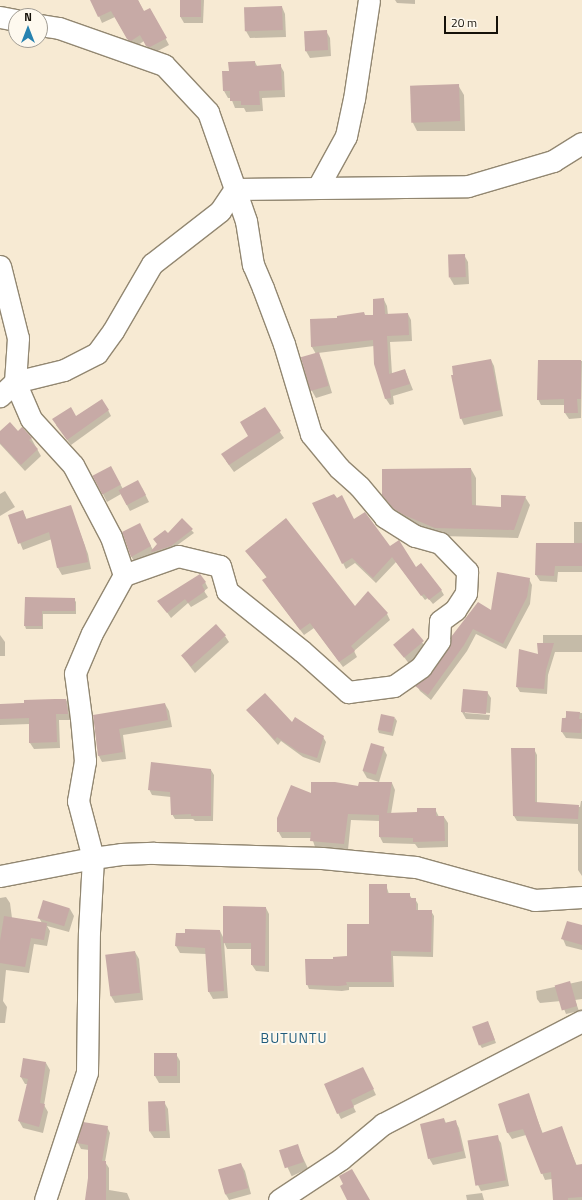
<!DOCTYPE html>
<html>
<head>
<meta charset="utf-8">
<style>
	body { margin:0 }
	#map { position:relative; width:582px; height:1200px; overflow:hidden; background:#f7ead3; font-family:"Titillium Web",sans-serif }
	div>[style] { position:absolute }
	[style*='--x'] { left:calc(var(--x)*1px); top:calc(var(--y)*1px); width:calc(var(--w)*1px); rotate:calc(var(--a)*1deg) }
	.shadow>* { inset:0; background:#0003; transform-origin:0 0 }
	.building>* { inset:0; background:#c7aaa6; transform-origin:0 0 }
	.roads { filter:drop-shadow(1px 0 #928771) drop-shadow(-1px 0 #928771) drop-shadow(0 1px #928771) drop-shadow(0 -1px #928771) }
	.street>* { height:21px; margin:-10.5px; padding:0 10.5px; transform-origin:10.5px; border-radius:10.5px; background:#fff }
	span { translate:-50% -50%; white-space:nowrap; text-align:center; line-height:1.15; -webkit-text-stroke:4px #fef9ef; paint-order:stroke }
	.quarter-label { font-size:14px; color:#1e5b7b; letter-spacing:1px }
	.north { position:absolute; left:8px; top:8px; width:40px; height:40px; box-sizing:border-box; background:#fef9ef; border:1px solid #a19c93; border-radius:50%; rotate:0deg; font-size:11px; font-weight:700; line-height:16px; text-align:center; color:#151109 }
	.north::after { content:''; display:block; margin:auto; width:14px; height:18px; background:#2782b0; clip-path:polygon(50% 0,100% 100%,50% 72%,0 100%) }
	.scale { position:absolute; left:444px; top:16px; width:54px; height:18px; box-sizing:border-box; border:2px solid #151109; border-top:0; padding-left:5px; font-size:12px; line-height:14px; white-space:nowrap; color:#151109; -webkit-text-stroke:3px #fef9ef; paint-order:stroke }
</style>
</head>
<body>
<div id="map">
	<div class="shadow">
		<i style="clip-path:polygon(98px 0,138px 0,144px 12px,150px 9px,169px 45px,154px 53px,150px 52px,144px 41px,135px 47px,131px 45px,115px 17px,102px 23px,99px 16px)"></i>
		<i style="clip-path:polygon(181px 0,204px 0,203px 23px,184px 23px,180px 16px)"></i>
		<i style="clip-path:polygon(395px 0,415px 0,415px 4px,397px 3px)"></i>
		<i style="clip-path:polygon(282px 7px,285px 14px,286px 37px,250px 38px,246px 31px)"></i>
		<i style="clip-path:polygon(326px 31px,330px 38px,331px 56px,310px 58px,306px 51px)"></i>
		<i style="clip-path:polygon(255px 62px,257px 66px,280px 65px,284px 72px,285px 97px,262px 98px,263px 111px,246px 112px,244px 108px,235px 108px,231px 98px,228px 98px,224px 91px,223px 72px,230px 72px)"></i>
		<i style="clip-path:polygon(458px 85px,464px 95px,465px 131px,417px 131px,412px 121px,411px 86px)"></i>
		<i style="clip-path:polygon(464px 255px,468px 262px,469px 284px,454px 285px,450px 278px)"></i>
		<i style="clip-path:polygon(384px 300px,387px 306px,388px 315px,408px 314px,411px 320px,412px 341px,390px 342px,392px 374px,405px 370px,413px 390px,393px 396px,394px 404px,390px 405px,386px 399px,374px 346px,318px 353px,322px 360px,332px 393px,316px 398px,312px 391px,302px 358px,316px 354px,312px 347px,311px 320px,374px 316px)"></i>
		<i style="clip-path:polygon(491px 360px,494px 366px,503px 416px,464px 425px,461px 418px)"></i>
		<i style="clip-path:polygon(539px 361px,582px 361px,581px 418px,569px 419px,565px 413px,565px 405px,541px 405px,538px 399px)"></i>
		<i style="clip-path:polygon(264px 409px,284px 438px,234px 472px,226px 461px,249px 436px)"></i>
		<i style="clip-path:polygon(108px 410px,111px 416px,71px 445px,56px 425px,75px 417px)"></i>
		<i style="clip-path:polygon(0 432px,18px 432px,31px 438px,41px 456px,25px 471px,0 444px)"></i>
		<i style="clip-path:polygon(111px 468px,123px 489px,142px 488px,149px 502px,130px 511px,121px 494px,107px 502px,94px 477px)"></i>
		<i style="clip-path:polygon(471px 469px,476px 478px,476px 506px,502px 508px,525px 497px,530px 505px,518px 538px,441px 536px,410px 523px,399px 516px,383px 495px)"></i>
		<i style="clip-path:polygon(5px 491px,15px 507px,0 516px,0 494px)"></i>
		<i style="clip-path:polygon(334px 495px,354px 520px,415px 568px,441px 590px,444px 595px,433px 604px,428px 598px,425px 600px,396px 562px,376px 583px,355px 563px,346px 569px,313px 504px)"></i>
		<i style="clip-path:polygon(70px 506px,88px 554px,91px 569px,62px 575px,58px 568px,52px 539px,23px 550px,9px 516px,23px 511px,27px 520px)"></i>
		<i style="clip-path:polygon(182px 520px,194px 533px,172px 549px,135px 563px,131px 556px,143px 531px,153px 550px)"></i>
		<i style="clip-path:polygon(574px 522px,582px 522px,582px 572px,558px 572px,557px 582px,540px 581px,536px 575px,574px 544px)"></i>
		<i style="clip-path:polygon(247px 551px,355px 608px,387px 614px,390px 620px,354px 651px,357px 657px,343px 667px,314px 628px,304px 635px,267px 586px,267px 578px)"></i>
		<i style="clip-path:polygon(529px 579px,532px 585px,530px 604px,506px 649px,476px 634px,467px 651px,431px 700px,420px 691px,417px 686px,432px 675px,450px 648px)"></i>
		<i style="clip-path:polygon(205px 582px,208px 588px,204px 591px,208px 597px,191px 607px,188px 603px,171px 618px,159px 601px)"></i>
		<i style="clip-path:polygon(26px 598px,74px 599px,76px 602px,76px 614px,43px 614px,43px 629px,26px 629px,25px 626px)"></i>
		<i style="clip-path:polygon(413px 630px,427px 649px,410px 665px,395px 645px)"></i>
		<i style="clip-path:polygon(0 635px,5px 642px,5px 656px,0 656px)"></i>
		<i style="clip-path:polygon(543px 635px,582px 635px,582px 652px,555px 652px,548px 675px,547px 694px,520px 692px,517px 687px,539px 655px,543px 644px)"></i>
		<i style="clip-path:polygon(225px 636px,229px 642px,195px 673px,182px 656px)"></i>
		<i style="clip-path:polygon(487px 692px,491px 698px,490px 713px,465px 711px,465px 713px,490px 715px,489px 720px,466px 719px,462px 712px)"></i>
		<i style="clip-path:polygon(66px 700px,70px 707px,71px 720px,59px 720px,60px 748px,34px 749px,30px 743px,30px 724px,0 725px,0 705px)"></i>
		<i style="clip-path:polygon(165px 704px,169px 711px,172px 727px,123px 735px,126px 759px,102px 762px,99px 756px,94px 716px)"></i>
		<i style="clip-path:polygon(248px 711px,323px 737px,326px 742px,320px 763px,303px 757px,281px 741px,278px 745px)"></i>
		<i style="clip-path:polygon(567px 712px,582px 713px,582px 739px,566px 738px,562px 732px)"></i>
		<i style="clip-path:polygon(395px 718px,397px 721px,393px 736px,379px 733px,378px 730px)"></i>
		<i style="clip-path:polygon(383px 748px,387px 755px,379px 782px,367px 778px,363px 771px)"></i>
		<i style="clip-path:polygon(534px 749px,537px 755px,537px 803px,580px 807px,581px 801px,582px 801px,582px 876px,578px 870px,578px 824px,517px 821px,514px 816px)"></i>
		<i style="clip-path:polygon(211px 770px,214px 775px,213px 821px,195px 821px,193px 819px,175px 819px,172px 814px,171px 797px,152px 795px,149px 789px)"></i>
		<i style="clip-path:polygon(360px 783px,392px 783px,395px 790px,391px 814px,418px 813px,435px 809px,439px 817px,444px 817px,448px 823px,448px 847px,418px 848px,415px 844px,383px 843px,380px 837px,380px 821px,351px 820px,348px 850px,315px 847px,312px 838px,282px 838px,278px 831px,312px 795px,359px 787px)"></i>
		<i style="clip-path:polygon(386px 885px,389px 894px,409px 894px,412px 899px,415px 899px,418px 904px,418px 911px,431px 911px,434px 916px,433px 957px,393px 956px,394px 987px,349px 987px,349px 990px,342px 991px,309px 989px,307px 984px,334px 960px,348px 957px,370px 924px)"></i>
		<i style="clip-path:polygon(6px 897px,10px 903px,12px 918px,42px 923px,39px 918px,70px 909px,74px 916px,69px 932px,47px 926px,50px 931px,47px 946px,34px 944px,29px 973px,6px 970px,3px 1001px,7px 1007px,5px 1023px,0 1023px,0 898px)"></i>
		<i style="clip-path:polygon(266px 908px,269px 914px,269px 972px,256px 971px,252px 965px,252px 949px,227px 949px,224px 942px,228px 998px,213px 999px,209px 992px,206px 954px,180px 953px,176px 946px,177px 934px,220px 931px,224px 939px)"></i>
		<i style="clip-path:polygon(582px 926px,582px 950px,566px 946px,563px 939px)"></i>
		<i style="clip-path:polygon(135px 952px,139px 959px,143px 1000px,115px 1003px,111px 996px)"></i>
		<i style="clip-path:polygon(582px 981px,582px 999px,575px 1000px,579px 1011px,566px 1014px,561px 1001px,540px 1003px,537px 999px,536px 991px)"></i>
		<i style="clip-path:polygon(489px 1025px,496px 1043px,482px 1048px,480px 1045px)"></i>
		<i style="clip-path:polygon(176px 1054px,180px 1061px,180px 1083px,159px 1083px,155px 1076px)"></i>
		<i style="clip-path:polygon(46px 1063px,50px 1070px,44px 1105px,48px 1112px,43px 1133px,23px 1128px,19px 1121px,28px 1084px,25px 1084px,21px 1077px)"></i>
		<i style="clip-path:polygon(366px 1074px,376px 1095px,353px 1106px,356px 1112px,341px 1119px,338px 1113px)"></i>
		<i style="clip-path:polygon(528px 1095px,543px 1134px,561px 1127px,577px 1166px,582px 1165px,582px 1200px,554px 1200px,552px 1179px,545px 1180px,526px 1135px,512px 1139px,508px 1133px,499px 1104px)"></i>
		<i style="clip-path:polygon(164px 1102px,168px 1109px,170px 1138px,154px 1138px,150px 1132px)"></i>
		<i style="clip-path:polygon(444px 1119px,446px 1123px,455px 1121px,459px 1128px,466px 1158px,433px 1165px,429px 1158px)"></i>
		<i style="clip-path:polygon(107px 1127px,110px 1133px,105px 1162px,109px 1168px,109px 1190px,127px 1193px,130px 1200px,86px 1200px,89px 1178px,89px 1150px,81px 1149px,78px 1143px)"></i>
		<i style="clip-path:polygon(497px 1137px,501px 1143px,509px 1186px,481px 1191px,478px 1185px)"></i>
		<i style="left:297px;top:1145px;width:26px;height:18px;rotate:65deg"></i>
		<i style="clip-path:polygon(241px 1164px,245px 1171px,251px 1194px,229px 1200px,225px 1193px,219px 1170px)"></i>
		<i style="clip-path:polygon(482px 1193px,484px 1200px,467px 1200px,466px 1195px)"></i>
	</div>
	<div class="building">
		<i style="clip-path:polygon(90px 0,138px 0,144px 11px,150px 8px,167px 38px,150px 47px,146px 46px,140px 35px,131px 41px,127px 39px,111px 11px,98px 17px)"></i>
		<i style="left:180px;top:0;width:21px;height:17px"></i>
		<i style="left:282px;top:6px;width:24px;height:38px;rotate:88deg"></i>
		<i style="left:327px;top:30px;width:20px;height:23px;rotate:87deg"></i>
		<i style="clip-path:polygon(255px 61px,255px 66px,281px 64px,282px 90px,259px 91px,260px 105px,241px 105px,241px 101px,230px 101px,230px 91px,223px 91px,222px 71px,229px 71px,228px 62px)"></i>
		<i style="left:459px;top:84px;width:37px;height:49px;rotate:88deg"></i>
		<i style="left:465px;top:254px;width:23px;height:17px;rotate:88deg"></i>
		<i style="clip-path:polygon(384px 298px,385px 314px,408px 313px,409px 335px,387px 336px,389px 374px,405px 369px,410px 384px,390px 390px,391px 398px,385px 399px,374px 364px,373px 340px,311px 347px,310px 319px,337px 318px,337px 316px,364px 312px,365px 315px,373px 315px,373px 299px)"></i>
		<i style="left:319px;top:352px;width:35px;height:19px;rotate:74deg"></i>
		<i style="clip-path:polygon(491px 359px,501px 410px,460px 419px,451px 375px,453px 375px,452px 366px)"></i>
		<i style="clip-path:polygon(538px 360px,581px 360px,581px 399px,577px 399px,578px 413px,564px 413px,564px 399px,537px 400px)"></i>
		<i style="clip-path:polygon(102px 399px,109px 410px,67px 440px,52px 419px,71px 407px,76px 416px)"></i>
		<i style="clip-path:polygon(265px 407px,281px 431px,229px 465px,221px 454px,248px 436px,240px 422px)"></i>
		<i style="clip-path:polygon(10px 422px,18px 431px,22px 427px,32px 438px,29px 440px,38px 449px,21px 465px,0 443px,0 431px)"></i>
		<i style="left:111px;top:466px;width:21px;height:21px;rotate:62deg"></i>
		<i style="clip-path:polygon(471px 468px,472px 505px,501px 507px,501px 495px,526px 496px,514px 530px,435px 528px,404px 515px,393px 508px,382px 495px,382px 469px)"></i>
		<i style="left:138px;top:480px;width:17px;height:22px;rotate:62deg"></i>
		<i style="clip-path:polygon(334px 494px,337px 498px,342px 495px,354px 519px,365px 512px,390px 546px,399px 540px,416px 567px,421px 563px,442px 590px,429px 600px,424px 594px,421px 596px,392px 557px,373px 578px,352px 558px,342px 564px,312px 503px)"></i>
		<i style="clip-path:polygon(71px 505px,85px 546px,88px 562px,57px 568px,49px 532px,18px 544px,8px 515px,23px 510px,26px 519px)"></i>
		<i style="clip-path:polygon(182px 518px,193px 529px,171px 546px,152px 552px,151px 551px,157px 544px,153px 539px,165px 530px,168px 533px)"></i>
		<i style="clip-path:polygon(286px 518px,355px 606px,368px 591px,388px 613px,351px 646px,355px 651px,339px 662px,310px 623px,300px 630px,262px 580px,267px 577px,245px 551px)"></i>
		<i style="clip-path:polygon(140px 523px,151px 546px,131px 557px,122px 532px)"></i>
		<i style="clip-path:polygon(536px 543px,582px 543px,582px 566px,555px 566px,554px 576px,535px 575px)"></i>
		<i style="clip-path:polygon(497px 572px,530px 578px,527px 597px,503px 644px,473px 629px,464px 645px,428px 695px,415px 686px,431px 674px,449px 648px,451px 637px,478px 602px,491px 610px)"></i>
		<i style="clip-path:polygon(200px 574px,206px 582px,202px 585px,205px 591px,188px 603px,185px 599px,167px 613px,157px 601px)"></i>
		<i style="clip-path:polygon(25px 597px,75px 598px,75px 611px,42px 611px,42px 626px,24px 626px)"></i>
		<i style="left:216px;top:624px;width:15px;height:47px;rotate:48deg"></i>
		<i style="left:413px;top:628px;width:17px;height:26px;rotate:50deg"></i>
		<i style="clip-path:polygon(537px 643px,554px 643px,546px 670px,544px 689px,516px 687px,519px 649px,538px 654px)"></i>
		<i style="left:463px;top:689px;width:25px;height:23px;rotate:5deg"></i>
		<i style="clip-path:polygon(265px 693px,292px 722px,295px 717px,324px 736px,317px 758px,299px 752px,277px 737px,275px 740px,246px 710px)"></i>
		<i style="clip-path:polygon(55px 699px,66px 699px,68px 714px,56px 714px,57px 742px,29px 743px,29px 718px,0 719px,0 704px,24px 703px,24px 700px)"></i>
		<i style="clip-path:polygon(165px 703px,168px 720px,119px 729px,123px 752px,98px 756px,93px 715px)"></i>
		<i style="clip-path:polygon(566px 711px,580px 712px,579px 719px,582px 719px,581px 733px,561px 732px,562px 718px,566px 718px)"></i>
		<i style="left:381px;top:714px;width:14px;height:16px;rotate:12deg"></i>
		<i style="left:371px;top:743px;width:14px;height:29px;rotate:17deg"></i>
		<i style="clip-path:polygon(511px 748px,535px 748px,535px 802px,579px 805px,578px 819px,513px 816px)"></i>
		<i style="clip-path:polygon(151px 762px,211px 769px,211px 816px,191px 816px,191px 814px,171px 815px,170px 792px,148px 790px)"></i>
		<i style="clip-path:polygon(311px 782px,335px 782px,358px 786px,359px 782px,392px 782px,387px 813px,417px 812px,417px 808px,436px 808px,436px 816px,444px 816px,445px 841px,413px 842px,413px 838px,379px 837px,379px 815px,348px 814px,344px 844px,310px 841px,311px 832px,277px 832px,277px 818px,291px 785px,311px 793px)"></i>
		<i style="clip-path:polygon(369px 884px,387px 884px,387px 893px,410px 893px,410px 898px,416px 898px,416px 910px,432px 910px,431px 952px,391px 951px,392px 982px,346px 982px,347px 985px,339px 986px,306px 985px,305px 959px,333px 959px,333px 957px,347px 956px,347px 924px,369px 924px)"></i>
		<i style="left:43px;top:900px;width:28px;height:19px;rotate:17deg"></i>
		<i style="clip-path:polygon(223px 906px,266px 907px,265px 966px,251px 965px,251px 943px,223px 943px)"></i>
		<i style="clip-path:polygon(4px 916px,47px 923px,44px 940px,31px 938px,25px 967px,0 963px,0 941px)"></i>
		<i style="clip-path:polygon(567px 921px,582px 925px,582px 945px,561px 939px)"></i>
		<i style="clip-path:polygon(185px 929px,220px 930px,224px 991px,208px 992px,205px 948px,175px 946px,176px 933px,185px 933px)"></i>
		<i style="left:135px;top:951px;width:42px;height:30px;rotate:83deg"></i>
		<i style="left:570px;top:981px;width:26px;height:16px;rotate:74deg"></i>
		<i style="left:488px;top:1021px;width:20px;height:17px;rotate:70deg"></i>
		<i style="left:154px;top:1053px;width:23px;height:23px"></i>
		<i style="clip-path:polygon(23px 1058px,46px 1062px,40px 1103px,45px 1104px,39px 1127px,18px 1121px,28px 1079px,20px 1077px)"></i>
		<i style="clip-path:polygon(363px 1067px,374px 1089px,351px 1100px,354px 1107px,337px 1114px,324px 1084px)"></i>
		<i style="clip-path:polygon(529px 1093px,542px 1133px,562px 1126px,576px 1165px,582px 1164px,582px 1197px,568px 1198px,568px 1200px,553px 1200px,551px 1172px,541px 1174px,523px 1129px,507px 1133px,498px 1104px)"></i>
		<i style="left:165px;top:1101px;width:30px;height:17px;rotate:88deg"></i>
		<i style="clip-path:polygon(444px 1118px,445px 1123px,456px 1120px,463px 1151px,428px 1159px,420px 1124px)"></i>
		<i style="clip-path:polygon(83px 1122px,108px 1126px,102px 1161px,106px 1161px,106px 1200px,85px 1200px,88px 1178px,88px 1145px,77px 1143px)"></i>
		<i style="left:498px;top:1135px;width:46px;height:31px;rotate:80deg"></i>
		<i style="left:298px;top:1144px;width:19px;height:20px;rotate:72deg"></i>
		<i style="left:241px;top:1163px;width:26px;height:24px;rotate:74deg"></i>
		<i style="clip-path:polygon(352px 1169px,370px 1200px,347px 1200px,340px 1186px,343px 1184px,339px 1176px)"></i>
	</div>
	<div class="roads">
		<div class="street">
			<i style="--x:0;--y:17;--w:16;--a:11"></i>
			<i style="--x:318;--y:187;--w:58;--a:-61.2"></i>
			<i style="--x:346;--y:136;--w:38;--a:-78"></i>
			<i style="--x:354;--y:99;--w:100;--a:-81.4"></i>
			<i style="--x:0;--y:266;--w:74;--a:76"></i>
			<i style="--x:18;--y:338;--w:44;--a:93.9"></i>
			<i style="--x:15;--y:382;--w:21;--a:137"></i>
			<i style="--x:124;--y:575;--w:57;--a:-19.4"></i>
			<i style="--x:178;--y:556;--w:43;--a:13.4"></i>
			<i style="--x:220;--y:566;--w:26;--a:74"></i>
			<i style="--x:227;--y:591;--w:96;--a:38.7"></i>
			<i style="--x:302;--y:651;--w:62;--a:41.7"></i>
			<i style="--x:348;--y:692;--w:46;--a:-7.4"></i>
			<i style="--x:394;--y:686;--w:33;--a:-35"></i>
			<i style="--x:421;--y:667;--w:32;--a:-55"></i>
			<i style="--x:439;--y:641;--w:20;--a:-87"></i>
			<i style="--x:440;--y:621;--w:19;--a:-36"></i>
			<i style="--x:455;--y:610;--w:20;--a:-57"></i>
			<i style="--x:466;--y:593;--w:22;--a:-87"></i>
			<i style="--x:467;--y:571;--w:39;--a:-134"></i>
			<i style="--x:440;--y:543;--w:26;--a:-164"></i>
			<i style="--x:415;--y:536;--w:36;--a:-148"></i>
			<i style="--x:385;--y:517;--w:40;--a:-130"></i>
			<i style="--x:359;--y:486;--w:27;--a:-138"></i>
			<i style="--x:339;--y:468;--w:44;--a:-129.5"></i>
			<i style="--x:311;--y:434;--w:94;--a:-106.7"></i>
			<i style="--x:284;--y:344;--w:60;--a:-110.6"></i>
			<i style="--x:263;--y:288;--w:25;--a:-113"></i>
			<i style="--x:253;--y:265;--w:45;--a:-99"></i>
			<i style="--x:246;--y:221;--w:34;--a:-109"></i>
			<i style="--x:235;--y:189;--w:233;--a:-0.7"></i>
			<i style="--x:468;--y:186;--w:89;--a:-16.4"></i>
			<i style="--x:553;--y:161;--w:34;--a:-32"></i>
			<i style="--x:0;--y:876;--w:95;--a:-11"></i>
			<i style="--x:93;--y:858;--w:59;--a:-104.7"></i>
			<i style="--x:78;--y:801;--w:41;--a:-80.1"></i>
			<i style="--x:85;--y:761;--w:43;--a:-95.3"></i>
			<i style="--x:81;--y:718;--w:45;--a:-97.6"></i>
			<i style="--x:75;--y:673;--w:43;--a:-67"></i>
			<i style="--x:92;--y:633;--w:66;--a:-61.1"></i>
			<i style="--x:124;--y:575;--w:40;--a:-108.9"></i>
			<i style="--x:111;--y:537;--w:81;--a:-117.8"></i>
			<i style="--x:73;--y:465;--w:62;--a:-132.4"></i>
			<i style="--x:31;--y:419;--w:40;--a:-113.4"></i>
			<i style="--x:15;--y:382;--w:50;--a:-13.8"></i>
			<i style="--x:64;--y:370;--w:37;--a:-27"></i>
			<i style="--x:97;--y:353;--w:27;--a:-54"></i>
			<i style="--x:113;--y:331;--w:78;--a:-59.8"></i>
			<i style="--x:152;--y:264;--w:86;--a:-37.9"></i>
			<i style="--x:220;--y:211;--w:27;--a:-56"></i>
			<i style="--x:235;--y:189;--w:82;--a:-109.3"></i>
			<i style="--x:208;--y:112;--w:64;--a:-133.1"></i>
			<i style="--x:164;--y:65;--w:111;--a:-160.6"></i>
			<i style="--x:59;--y:28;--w:19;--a:-171"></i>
			<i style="--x:45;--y:1200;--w:135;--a:-71.8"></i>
			<i style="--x:87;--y:1072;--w:140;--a:-89.2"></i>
			<i style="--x:89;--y:932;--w:74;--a:-86.9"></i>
			<i style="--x:93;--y:858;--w:28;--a:-8"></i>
			<i style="--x:121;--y:854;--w:33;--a:-2"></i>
			<i style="--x:154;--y:853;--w:168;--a:1.7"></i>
			<i style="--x:322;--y:858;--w:94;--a:5.5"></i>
			<i style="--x:416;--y:867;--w:123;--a:15.5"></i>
			<i style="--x:535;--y:900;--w:47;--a:-3.7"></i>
			<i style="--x:279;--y:1200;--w:74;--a:-33.5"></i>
			<i style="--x:341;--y:1159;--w:55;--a:-39.8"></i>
			<i style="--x:383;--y:1124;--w:224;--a:-27.4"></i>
		</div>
	</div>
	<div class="quarter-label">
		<span style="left:294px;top:1038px">BUTUNTU</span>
	</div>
	<div class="north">N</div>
	<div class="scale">20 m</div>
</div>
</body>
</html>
